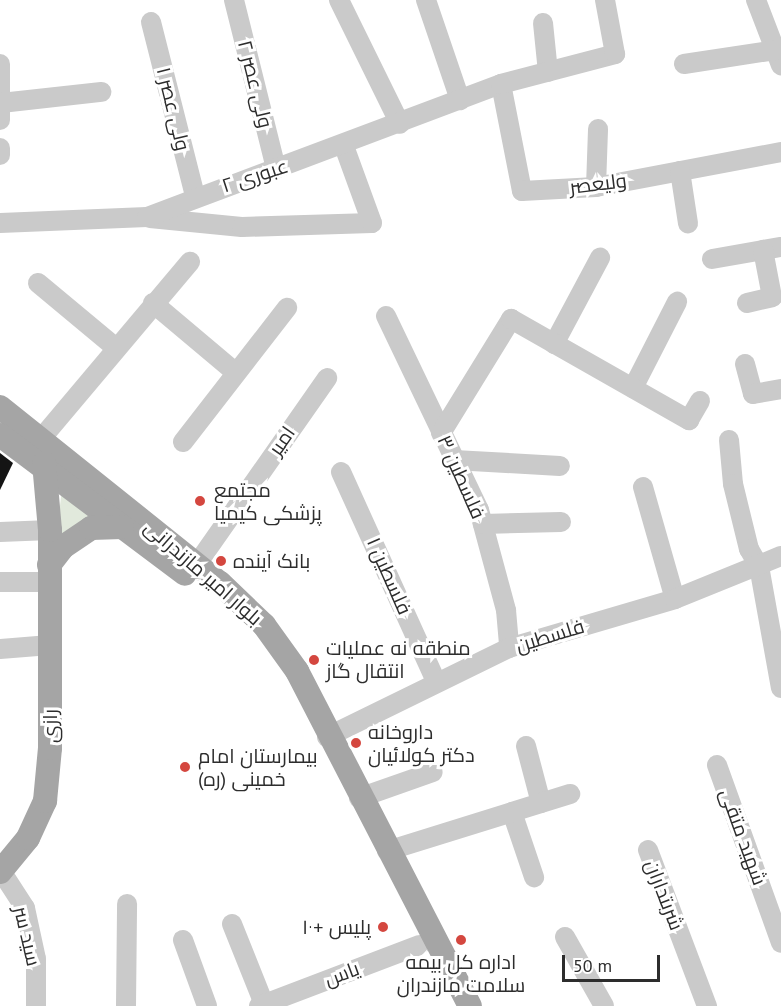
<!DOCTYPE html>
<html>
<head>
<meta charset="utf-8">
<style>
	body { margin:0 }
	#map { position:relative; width:781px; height:1006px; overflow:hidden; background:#fff; font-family:"PT Sans",Cairo,sans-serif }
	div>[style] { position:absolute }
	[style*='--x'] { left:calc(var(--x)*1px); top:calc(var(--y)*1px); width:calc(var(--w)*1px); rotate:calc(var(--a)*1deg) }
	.green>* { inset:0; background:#e1e9dc }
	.building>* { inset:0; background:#141414 }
	.minor>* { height:20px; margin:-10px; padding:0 10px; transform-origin:10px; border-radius:10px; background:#cacaca }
	.major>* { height:24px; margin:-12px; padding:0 12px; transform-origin:12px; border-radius:12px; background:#a5a5a5 }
	.dots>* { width:16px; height:16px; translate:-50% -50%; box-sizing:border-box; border:3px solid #fff; border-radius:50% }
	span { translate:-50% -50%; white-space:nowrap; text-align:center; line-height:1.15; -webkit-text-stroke:6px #fff; paint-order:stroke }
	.street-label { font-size:20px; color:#2d2d2d }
	.poi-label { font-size:20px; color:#2d2d2d }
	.left { translate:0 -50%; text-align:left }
	.right { translate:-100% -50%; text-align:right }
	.scale { position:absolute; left:562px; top:955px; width:98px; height:27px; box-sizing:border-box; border:3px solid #2d2d2d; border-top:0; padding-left:8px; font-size:18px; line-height:21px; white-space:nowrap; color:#2d2d2d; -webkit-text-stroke:4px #fff; paint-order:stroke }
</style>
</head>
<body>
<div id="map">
	<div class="green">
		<i style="clip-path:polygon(62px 488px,104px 520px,55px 550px)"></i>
	</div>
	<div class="building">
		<i style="clip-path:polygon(0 453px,13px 463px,0 490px)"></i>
	</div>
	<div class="minor">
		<i style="--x:234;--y:0;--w:174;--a:76"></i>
		<i style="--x:339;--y:0;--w:138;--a:63.8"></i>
		<i style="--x:426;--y:0;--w:106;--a:71.2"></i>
		<i style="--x:756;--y:0;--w:70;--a:69"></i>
		<i style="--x:151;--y:22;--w:179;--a:75.8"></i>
		<i style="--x:543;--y:23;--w:49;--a:84.2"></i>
		<i style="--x:0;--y:64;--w:56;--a:90"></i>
		<i style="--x:684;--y:64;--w:92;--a:-8.7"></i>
		<i style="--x:501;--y:84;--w:109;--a:78.9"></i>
		<i style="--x:522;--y:191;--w:74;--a:-3.1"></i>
		<i style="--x:596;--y:187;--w:188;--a:-10.7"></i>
		<i style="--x:1;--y:103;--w:101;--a:-6.3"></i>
		<i style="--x:0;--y:148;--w:7;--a:90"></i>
		<i style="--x:680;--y:171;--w:53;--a:81.3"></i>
		<i style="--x:596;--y:187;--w:58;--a:-88"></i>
		<i style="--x:150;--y:218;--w:92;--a:5.6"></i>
		<i style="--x:242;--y:227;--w:130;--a:-1.8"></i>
		<i style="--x:372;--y:223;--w:82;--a:-110"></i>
		<i style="--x:0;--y:223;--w:147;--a:-2.3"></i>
		<i style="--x:147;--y:217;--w:378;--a:-20.6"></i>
		<i style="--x:501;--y:84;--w:118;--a:-14.7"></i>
		<i style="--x:615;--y:54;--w:55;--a:-100.5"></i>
		<i style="--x:712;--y:259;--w:70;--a:-9.9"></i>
		<i style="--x:38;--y:283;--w:102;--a:39.8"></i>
		<i style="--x:153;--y:303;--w:107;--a:40.1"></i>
		<i style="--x:747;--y:303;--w:26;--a:-13"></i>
		<i style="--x:772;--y:297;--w:48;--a:-100.8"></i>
		<i style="--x:386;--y:316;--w:215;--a:64.4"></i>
		<i style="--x:479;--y:510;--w:104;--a:74.9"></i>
		<i style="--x:506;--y:610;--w:38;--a:85"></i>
		<i style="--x:554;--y:344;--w:98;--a:-61.9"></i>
		<i style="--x:745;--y:364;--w:31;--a:75"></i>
		<i style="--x:753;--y:394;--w:28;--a:-10"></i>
		<i style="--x:633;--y:388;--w:97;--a:-62.9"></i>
		<i style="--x:441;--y:433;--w:134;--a:-58.4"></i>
		<i style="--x:511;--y:319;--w:205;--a:29.6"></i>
		<i style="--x:689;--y:420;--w:22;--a:-60"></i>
		<i style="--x:40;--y:440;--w:233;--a:-49.9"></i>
		<i style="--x:729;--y:440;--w:44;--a:84.8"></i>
		<i style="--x:733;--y:484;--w:67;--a:76.2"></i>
		<i style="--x:749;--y:549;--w:20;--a:60"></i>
		<i style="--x:759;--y:566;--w:124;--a:79.8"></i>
		<i style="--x:183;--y:442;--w:170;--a:-52.2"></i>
		<i style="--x:454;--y:460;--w:106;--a:3.2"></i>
		<i style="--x:341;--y:472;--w:230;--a:65.6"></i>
		<i style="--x:643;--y:487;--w:116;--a:74.1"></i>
		<i style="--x:483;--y:524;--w:78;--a:-1.5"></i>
		<i style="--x:0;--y:532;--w:50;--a:-2.3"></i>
		<i style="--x:197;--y:564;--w:227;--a:-55"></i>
		<i style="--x:0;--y:582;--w:49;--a:0"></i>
		<i style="--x:0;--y:649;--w:50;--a:-4.6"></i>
		<i style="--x:327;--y:737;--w:203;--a:-26.1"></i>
		<i style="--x:509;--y:648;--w:173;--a:-16.4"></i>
		<i style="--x:675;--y:599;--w:114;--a:-22.1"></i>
		<i style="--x:526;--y:746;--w:59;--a:75.3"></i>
		<i style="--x:717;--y:765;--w:189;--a:70.2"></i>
		<i style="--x:359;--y:798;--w:78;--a:-19.4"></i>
		<i style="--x:512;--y:812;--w:69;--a:71.3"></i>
		<i style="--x:648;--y:850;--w:167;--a:69.3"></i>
		<i style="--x:387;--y:851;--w:192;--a:-17.3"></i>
		<i style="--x:1;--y:871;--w:44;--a:57"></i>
		<i style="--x:25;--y:908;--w:52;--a:77.8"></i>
		<i style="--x:36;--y:959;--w:47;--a:90"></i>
		<i style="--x:232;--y:924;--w:86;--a:68.2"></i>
		<i style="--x:565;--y:937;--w:79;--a:60.5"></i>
		<i style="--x:183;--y:940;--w:70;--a:70"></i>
		<i style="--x:126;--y:1006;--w:102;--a:-89.4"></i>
		<i style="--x:259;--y:1006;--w:172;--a:-20.8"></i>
	</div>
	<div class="major">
		<i style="--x:0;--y:407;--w:282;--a:38.7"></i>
		<i style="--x:220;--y:583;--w:61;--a:43.7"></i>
		<i style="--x:264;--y:625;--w:57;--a:54.3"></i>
		<i style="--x:297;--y:671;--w:377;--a:62.7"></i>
		<i style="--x:0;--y:435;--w:231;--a:36.9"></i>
		<i style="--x:49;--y:565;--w:23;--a:-52"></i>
		<i style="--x:63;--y:547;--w:34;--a:-34"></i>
		<i style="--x:91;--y:528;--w:31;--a:-2"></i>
		<i style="--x:0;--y:872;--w:44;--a:-50.5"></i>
		<i style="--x:28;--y:838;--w:41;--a:-65.3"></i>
		<i style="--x:45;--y:801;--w:53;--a:-84.6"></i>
		<i style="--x:50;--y:748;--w:218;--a:-90"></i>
		<i style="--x:50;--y:530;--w:67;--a:-95.1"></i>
	</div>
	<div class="dots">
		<i style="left:200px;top:501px;background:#d4473f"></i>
		<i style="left:221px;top:561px;background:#d4473f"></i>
		<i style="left:314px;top:660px;background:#d4473f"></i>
		<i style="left:356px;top:743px;background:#d4473f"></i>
		<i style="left:185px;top:767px;background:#d4473f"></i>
		<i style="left:383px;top:927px;background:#d4473f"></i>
		<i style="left:461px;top:940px;background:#d4473f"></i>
	</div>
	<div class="street-label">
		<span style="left:255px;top:84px;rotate:76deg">ولی عصر ۲</span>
		<span style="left:173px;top:109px;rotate:76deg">ولی عصر ۱</span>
		<span style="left:255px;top:176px;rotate:-18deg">عبوری ۲</span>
		<span style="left:598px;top:184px;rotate:-7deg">ولیعصر</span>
		<span style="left:282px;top:441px;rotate:-55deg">امیر</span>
		<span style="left:461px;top:477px;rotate:66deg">فلسطین ۳</span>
		<span style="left:203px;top:573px;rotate:41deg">بلوار امیر مازندرانی</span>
		<span style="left:389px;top:576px;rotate:66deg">فلسطین ۱</span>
		<span style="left:550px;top:636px;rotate:-17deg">فلسطین</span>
		<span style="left:50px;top:726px;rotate:-90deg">رازی</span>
		<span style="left:743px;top:837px;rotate:70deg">شهید متقی</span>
		<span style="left:664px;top:895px;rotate:69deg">شربتداران</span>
		<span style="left:27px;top:936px;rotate:77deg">سید سر</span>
		<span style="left:342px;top:974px;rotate:-20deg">یاس</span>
	</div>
	<div class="poi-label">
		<span class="left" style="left:214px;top:502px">مجتمع<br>پزشکی کیمیا</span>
		<span class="left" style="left:233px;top:561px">بانک آینده</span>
		<span class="left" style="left:326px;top:660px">منطقه نه عملیات<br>انتقال گاز</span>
		<span class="left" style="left:368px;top:744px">داروخانه<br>دکتر کولائیان</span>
		<span class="left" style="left:198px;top:768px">بیمارستان امام<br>خمینی (ره)</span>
		<span class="right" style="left:371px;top:927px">پلیس +١٠</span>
		<span style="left:461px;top:974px">اداره کل بیمه<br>سلامت مازندران</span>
	</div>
	<div class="scale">50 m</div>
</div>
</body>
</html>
